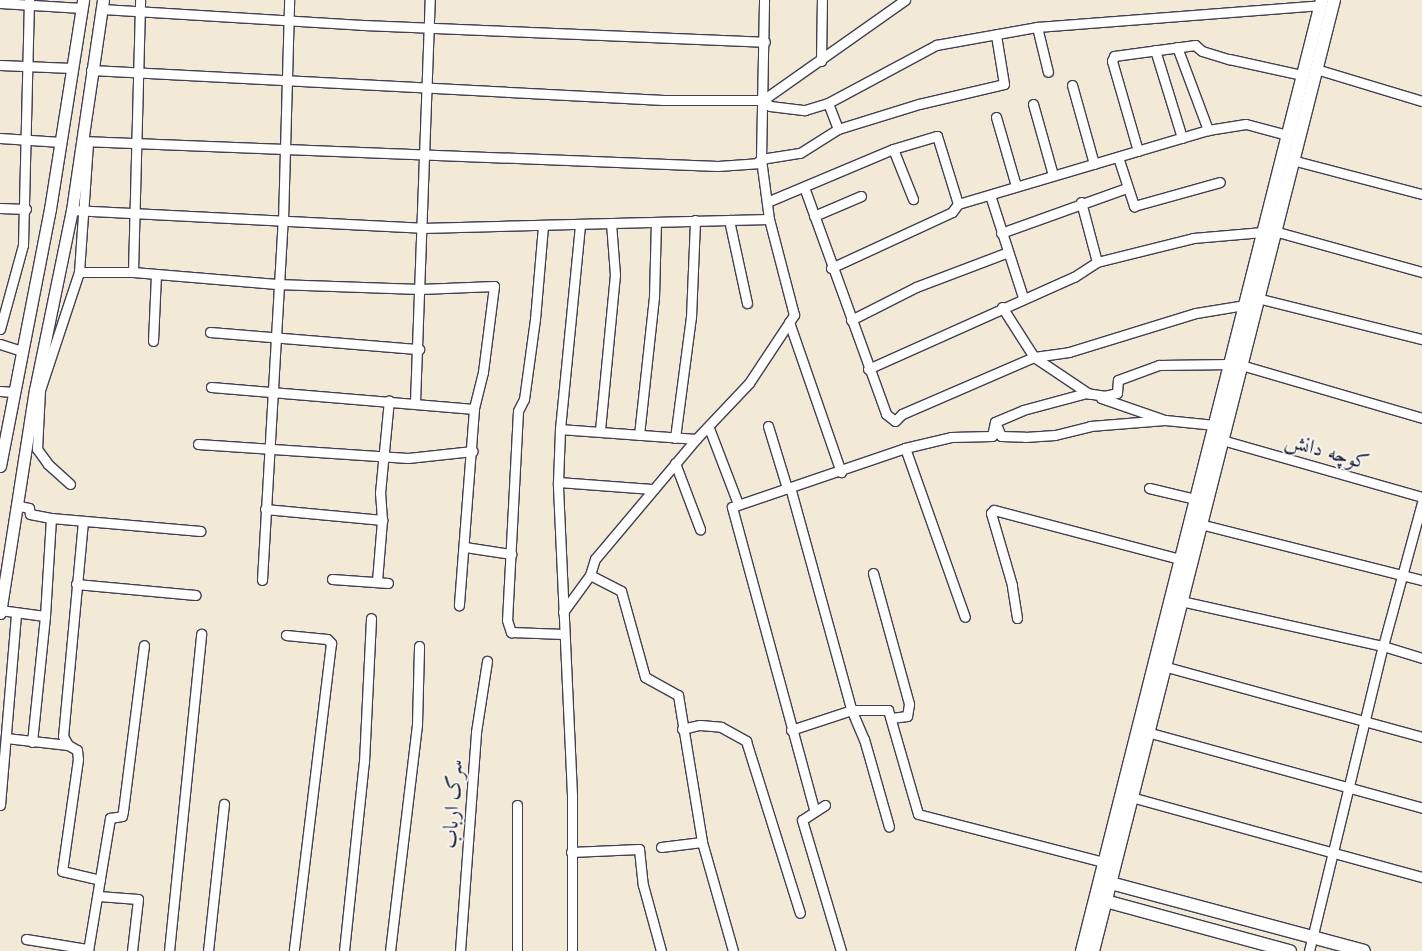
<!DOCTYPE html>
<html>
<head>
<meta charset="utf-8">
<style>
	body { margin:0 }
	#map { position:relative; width:1422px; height:951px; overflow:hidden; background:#f2e9d6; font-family:Cardo,Amiri,serif }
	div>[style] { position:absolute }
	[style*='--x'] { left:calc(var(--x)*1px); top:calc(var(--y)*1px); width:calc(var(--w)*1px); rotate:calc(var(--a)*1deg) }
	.roads { filter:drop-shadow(1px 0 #414052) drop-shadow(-1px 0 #414052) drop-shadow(0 1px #414052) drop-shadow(0 -1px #414052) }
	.minor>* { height:9px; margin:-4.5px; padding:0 4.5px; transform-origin:4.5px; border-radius:4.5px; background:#fff }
	.tertiary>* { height:11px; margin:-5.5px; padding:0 5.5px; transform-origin:5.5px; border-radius:5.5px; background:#fff }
	.secondary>* { height:12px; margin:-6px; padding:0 6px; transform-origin:6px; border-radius:6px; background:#fff }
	span { translate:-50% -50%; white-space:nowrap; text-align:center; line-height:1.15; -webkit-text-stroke:4px #f6f6f2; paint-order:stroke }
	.street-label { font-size:21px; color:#22223b }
</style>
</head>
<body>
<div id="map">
	<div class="roads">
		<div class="minor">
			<i style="--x:0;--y:3;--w:82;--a:3.5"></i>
			<i style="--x:102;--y:9;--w:260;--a:3.5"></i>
			<i style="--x:362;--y:25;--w:403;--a:2.4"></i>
			<i style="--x:1037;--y:27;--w:46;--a:76.3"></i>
			<i style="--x:1177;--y:47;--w:89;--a:69.5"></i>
			<i style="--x:1155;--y:50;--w:92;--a:72.9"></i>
			<i style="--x:821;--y:61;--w:61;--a:-89.1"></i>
			<i style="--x:0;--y:65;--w:72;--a:2.4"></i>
			<i style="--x:1316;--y:69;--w:111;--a:16.8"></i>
			<i style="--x:91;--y:70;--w:573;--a:3"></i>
			<i style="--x:663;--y:100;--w:100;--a:0"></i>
			<i style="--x:763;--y:100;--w:174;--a:-35.2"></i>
			<i style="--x:1072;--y:85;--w:82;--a:74.4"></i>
			<i style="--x:763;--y:100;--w:9;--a:41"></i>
			<i style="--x:770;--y:106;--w:35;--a:7"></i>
			<i style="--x:805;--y:110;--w:24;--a:-17"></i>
			<i style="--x:828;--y:103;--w:123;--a:-28.2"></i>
			<i style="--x:936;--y:45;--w:103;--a:-10.1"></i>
			<i style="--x:1037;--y:27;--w:285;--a:-4.4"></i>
			<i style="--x:828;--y:103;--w:28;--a:69"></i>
			<i style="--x:838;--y:129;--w:85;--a:-17.2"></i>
			<i style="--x:919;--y:104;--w:87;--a:-13.2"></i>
			<i style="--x:1004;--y:84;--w:50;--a:-99.3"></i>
			<i style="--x:1033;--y:104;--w:74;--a:74.3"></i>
			<i style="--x:996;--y:117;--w:72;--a:73.8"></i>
			<i style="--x:0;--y:138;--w:61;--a:3.8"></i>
			<i style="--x:82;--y:141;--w:636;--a:2.25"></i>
			<i style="--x:718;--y:166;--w:39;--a:-4"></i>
			<i style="--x:757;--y:163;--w:6;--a:-45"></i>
			<i style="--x:761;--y:159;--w:39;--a:-9"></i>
			<i style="--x:800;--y:153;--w:45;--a:-32.3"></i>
			<i style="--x:893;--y:149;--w:54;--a:68.2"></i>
			<i style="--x:1138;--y:151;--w:94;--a:-106.1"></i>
			<i style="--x:1112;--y:61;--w:5;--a:-68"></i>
			<i style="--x:1114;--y:56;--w:82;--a:-7.7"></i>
			<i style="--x:1195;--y:45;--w:9;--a:41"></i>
			<i style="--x:1202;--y:51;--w:28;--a:17"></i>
			<i style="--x:1229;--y:59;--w:75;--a:12.4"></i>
			<i style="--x:1118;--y:157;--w:52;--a:71.9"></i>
			<i style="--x:1134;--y:206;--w:89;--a:-15.6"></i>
			<i style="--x:1292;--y:160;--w:134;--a:14.7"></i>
			<i style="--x:804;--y:187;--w:241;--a:70.1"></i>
			<i style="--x:886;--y:414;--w:11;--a:38"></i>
			<i style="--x:895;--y:421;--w:10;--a:-45"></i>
			<i style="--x:902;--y:414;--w:144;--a:-23.4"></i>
			<i style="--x:1034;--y:357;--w:35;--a:-8"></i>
			<i style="--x:1069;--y:352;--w:133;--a:-17.1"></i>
			<i style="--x:1196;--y:313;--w:50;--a:-9.3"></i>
			<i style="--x:990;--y:195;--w:107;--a:72.1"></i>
			<i style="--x:767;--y:202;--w:137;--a:-22.8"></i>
			<i style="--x:893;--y:149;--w:46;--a:-16.5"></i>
			<i style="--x:937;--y:136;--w:71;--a:72.8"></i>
			<i style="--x:1081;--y:202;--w:62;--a:75.1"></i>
			<i style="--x:0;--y:208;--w:26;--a:2"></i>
			<i style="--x:72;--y:210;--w:350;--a:2.9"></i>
			<i style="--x:422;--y:228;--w:347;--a:-1.5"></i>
			<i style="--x:814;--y:216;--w:51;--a:-23.1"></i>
			<i style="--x:729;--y:220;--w:85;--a:77.8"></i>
			<i style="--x:543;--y:226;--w:93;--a:94.9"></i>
			<i style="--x:535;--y:319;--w:81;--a:97.8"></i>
			<i style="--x:524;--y:399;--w:13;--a:117"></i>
			<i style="--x:518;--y:411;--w:209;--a:93"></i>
			<i style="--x:507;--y:620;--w:13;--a:72"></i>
			<i style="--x:511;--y:632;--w:53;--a:2.2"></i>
			<i style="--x:1274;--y:231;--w:154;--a:15.5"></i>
			<i style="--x:1001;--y:233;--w:134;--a:-19.7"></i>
			<i style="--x:831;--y:268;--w:133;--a:-24.8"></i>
			<i style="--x:952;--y:212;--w:10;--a:-53"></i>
			<i style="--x:958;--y:204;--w:261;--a:-16.5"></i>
			<i style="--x:1208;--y:130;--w:38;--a:-9"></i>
			<i style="--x:1246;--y:124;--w:42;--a:15"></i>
			<i style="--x:79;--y:272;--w:54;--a:0"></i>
			<i style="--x:133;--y:272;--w:144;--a:4.8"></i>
			<i style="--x:276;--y:284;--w:144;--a:2"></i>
			<i style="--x:420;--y:289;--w:74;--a:-2.3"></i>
			<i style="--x:494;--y:286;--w:87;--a:97.3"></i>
			<i style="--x:483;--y:372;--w:38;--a:104"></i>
			<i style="--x:474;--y:409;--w:197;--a:94.4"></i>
			<i style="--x:133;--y:272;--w:272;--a:-88.5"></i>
			<i style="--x:1257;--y:298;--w:170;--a:14"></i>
			<i style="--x:1002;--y:307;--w:59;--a:57.4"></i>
			<i style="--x:1034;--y:357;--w:66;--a:33.9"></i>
			<i style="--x:851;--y:320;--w:73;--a:-26.9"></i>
			<i style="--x:916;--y:287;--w:98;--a:-20.8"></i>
			<i style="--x:789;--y:322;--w:159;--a:70.9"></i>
			<i style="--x:0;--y:329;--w:87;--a:-74.7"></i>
			<i style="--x:23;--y:245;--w:245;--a:-88.6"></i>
			<i style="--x:210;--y:332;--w:210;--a:4.7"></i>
			<i style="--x:153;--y:341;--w:67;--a:-87.4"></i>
			<i style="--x:0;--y:344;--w:22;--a:18"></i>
			<i style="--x:1241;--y:365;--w:189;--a:16.3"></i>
			<i style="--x:868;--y:369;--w:226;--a:-24.1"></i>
			<i style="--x:1074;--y:277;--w:27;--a:-33"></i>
			<i style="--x:1097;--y:262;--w:99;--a:-14"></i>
			<i style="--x:1193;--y:238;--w:70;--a:-4.9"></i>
			<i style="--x:211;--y:387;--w:264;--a:4.8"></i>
			<i style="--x:0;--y:391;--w:13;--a:4"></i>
			<i style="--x:1101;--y:398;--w:65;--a:19"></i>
			<i style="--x:415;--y:402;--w:402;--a:-87.9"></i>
			<i style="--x:995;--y:422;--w:15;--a:67"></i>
			<i style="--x:1001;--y:436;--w:24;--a:2"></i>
			<i style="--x:1025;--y:437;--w:30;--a:-4"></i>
			<i style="--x:1055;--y:435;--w:36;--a:-14"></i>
			<i style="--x:1090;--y:426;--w:75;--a:-4.6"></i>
			<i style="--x:1165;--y:420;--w:50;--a:5.7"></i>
			<i style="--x:768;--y:426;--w:65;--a:73"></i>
			<i style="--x:709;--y:428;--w:81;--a:69.1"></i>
			<i style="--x:560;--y:429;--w:136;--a:4.2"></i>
			<i style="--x:600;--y:430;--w:156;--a:-84.5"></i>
			<i style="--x:615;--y:275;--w:52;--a:-94.4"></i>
			<i style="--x:639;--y:435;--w:139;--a:-83.8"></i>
			<i style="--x:654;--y:297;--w:75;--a:-88.5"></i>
			<i style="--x:675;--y:438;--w:122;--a:-82.5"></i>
			<i style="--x:691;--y:317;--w:97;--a:-87.6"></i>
			<i style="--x:1222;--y:440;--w:208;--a:15.9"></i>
			<i style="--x:198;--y:444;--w:210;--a:3.8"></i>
			<i style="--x:408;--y:458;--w:65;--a:-6.1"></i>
			<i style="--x:905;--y:448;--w:179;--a:70.5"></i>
			<i style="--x:675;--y:463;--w:71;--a:69.3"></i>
			<i style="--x:558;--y:482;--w:94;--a:4.3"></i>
			<i style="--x:70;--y:484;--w:30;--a:-138"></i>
			<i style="--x:48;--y:464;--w:19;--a:-126"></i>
			<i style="--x:37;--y:449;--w:59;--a:-87.1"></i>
			<i style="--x:40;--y:390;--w:124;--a:-71.7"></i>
			<i style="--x:79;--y:272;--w:130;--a:-86"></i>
			<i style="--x:790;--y:487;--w:230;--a:74.6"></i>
			<i style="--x:851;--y:709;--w:33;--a:67"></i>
			<i style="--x:864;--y:739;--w:91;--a:74.1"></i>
			<i style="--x:1149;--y:488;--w:47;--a:13.4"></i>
			<i style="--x:19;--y:506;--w:10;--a:11"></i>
			<i style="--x:29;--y:508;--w:6;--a:81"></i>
			<i style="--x:30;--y:514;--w:21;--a:11"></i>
			<i style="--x:51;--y:518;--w:150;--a:5"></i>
			<i style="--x:265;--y:509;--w:118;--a:5.4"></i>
			<i style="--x:83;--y:521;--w:216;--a:95.3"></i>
			<i style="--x:63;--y:736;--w:10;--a:61"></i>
			<i style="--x:68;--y:745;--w:10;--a:29"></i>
			<i style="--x:77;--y:750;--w:9;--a:84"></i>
			<i style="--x:78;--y:759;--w:113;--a:98.1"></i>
			<i style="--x:62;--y:871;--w:39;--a:13"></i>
			<i style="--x:1200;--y:524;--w:229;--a:14.2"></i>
			<i style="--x:465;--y:547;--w:47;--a:8.7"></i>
			<i style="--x:873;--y:573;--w:136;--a:74.6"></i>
			<i style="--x:909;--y:704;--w:12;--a:99"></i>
			<i style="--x:907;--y:716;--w:16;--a:173"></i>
			<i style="--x:590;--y:575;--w:35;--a:27"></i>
			<i style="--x:621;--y:591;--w:89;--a:74.4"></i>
			<i style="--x:645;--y:677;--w:38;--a:29"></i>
			<i style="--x:678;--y:695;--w:149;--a:80.7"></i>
			<i style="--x:702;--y:842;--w:113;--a:74.1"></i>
			<i style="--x:332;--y:579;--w:56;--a:4.1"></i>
			<i style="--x:262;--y:580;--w:360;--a:-86.7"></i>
			<i style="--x:283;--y:221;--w:221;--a:-88.4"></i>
			<i style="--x:377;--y:581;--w:61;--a:-85.3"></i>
			<i style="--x:382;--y:520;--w:27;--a:-94"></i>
			<i style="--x:380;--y:493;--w:93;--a:-84.5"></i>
			<i style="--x:76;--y:584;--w:120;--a:5.3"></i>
			<i style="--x:1181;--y:601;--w:207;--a:12.6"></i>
			<i style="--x:1383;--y:646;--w:41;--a:17.1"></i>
			<i style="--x:0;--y:610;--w:45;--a:7.6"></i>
			<i style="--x:563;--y:612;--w:46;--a:-53.9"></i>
			<i style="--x:590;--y:575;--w:17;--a:-73"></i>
			<i style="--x:595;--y:559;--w:157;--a:-49.9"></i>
			<i style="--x:696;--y:439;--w:77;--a:-46.6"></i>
			<i style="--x:749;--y:383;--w:82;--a:-56.5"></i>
			<i style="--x:794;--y:315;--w:99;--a:-104.6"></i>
			<i style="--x:769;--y:219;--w:61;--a:-97.6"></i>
			<i style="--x:761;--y:159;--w:159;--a:-88.9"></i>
			<i style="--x:1017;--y:618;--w:33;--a:-99"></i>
			<i style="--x:1012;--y:585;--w:75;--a:-106.3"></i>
			<i style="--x:991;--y:513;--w:4;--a:-45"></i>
			<i style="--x:994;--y:510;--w:192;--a:14.8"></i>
			<i style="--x:286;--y:635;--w:41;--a:5.6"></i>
			<i style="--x:327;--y:639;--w:6;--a:45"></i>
			<i style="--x:331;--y:643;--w:310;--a:96.9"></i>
			<i style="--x:1163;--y:666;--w:269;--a:15.3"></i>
			<i style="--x:682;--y:729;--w:18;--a:-13"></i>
			<i style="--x:700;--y:725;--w:21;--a:5"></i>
			<i style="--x:721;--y:727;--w:29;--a:29"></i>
			<i style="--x:746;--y:741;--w:180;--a:72.6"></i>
			<i style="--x:791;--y:730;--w:64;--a:-18.2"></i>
			<i style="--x:852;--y:710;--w:36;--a:0"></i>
			<i style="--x:888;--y:710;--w:108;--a:73.9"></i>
			<i style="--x:918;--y:814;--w:196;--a:14.5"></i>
			<i style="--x:1147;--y:732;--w:285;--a:15.4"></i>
			<i style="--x:6;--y:738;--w:62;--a:6.4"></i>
			<i style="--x:32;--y:742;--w:127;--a:-84.1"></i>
			<i style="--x:45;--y:616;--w:98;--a:-86.5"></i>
			<i style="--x:1131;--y:797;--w:302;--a:15.4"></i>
			<i style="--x:0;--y:805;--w:192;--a:-85.2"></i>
			<i style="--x:825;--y:805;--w:27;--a:147"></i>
			<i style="--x:802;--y:820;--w:137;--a:73.4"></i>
			<i style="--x:814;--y:809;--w:313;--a:-105.2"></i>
			<i style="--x:732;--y:507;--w:183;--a:-18.8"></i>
			<i style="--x:905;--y:448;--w:47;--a:-13.4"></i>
			<i style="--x:951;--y:437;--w:41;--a:-1.4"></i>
			<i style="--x:992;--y:436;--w:14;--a:-78"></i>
			<i style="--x:995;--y:422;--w:30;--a:-23"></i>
			<i style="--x:1023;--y:410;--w:65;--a:-15.1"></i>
			<i style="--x:1086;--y:393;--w:18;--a:9"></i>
			<i style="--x:1104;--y:396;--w:13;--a:-13"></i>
			<i style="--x:1117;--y:393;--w:13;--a:-86"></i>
			<i style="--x:1118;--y:380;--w:44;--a:-20.1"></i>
			<i style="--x:1159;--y:365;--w:72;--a:-0.8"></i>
			<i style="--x:661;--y:847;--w:41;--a:-7"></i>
			<i style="--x:571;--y:852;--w:68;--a:-2.5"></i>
			<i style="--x:639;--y:849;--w:36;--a:84"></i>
			<i style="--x:643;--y:885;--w:68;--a:74.7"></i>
			<i style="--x:98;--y:896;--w:40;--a:4.3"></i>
			<i style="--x:138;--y:899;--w:52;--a:96.6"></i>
			<i style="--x:26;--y:939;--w:63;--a:9.2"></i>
			<i style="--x:88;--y:951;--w:135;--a:-80.6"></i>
			<i style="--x:110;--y:818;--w:12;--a:-9"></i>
			<i style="--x:122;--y:816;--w:5;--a:-79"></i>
			<i style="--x:123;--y:811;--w:167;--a:-82.8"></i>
			<i style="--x:169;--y:951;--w:319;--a:-84.2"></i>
			<i style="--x:208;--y:951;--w:148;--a:-83.8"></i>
			<i style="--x:344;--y:951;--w:190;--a:-84"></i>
			<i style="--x:364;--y:762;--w:144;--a:-87.2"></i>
			<i style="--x:390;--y:951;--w:229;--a:-83.2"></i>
			<i style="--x:417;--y:724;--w:78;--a:-88.5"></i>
			<i style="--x:460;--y:951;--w:220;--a:-85.8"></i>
			<i style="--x:476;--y:732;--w:72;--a:-81.2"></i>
			<i style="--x:517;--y:951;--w:146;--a:-90"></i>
			<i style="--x:572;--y:951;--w:156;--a:-90"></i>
			<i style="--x:572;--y:795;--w:313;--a:-92.6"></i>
			<i style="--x:558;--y:482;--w:53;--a:-87.8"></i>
			<i style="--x:560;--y:429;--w:205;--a:-84.4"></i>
			<i style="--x:1309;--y:951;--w:314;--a:-76.4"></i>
			<i style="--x:1383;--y:646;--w:149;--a:-74.8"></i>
		</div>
		<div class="tertiary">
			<i style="--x:0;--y:466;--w:262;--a:-79"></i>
			<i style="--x:50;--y:209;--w:212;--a:-81"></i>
			<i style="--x:0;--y:613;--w:226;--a:-81.1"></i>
			<i style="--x:35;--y:390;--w:184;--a:-78.4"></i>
			<i style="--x:72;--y:210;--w:212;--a:-81.6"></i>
		</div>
		<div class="secondary">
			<i style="--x:1103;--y:881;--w:270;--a:15"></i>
			<i style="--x:1098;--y:899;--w:199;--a:15.2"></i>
			<i style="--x:1082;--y:951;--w:981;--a:-75.84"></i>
			<i style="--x:1093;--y:951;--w:981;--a:-75.78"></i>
		</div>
	</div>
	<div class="street-label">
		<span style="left:1327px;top:452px;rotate:16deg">کوچه دانش</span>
		<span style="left:453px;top:804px;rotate:-86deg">سرک ارباب</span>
	</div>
</div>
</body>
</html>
